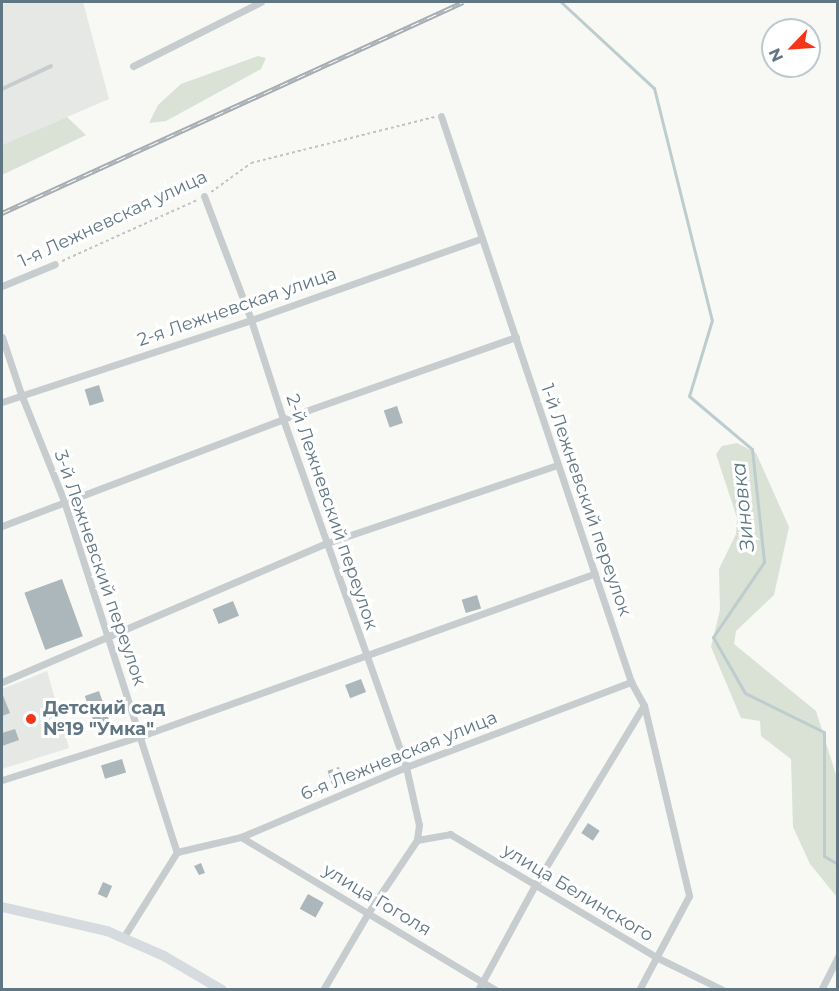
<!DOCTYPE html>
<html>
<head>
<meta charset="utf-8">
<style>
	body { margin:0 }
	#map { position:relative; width:839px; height:991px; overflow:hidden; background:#f8f8f5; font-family:Montserrat,sans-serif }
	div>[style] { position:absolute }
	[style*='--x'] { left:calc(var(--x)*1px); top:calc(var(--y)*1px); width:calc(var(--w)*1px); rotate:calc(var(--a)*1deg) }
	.built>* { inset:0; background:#e6e8e6 }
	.green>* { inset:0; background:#dae1d5 }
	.stream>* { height:3px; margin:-1.5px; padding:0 1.5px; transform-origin:1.5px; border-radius:1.5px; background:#bdcccf }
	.building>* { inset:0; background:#abb7bb; transform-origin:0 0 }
	.path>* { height:1.5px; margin-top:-0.75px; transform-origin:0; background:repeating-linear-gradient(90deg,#c0c3c5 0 3px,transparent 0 6px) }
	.lane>* { height:4px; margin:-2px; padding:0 2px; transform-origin:2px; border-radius:2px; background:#c7cccf }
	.street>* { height:7px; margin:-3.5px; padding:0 3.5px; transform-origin:3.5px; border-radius:3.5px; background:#c7cccf }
	.secondary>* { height:10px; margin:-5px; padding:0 5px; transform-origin:5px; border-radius:5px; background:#d5dbde }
	.rail>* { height:5px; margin-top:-2.5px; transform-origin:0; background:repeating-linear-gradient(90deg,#fff 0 9px,#a5adb2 0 18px); box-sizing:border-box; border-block:2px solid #a5adb2 }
	.dots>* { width:16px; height:16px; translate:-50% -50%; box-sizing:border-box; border:3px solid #fff; border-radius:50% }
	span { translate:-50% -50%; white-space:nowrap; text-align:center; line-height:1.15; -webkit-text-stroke:6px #fff; paint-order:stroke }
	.street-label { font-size:18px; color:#607783 }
	.poi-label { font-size:18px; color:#607783; font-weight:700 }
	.left { translate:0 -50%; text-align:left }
	.water-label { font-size:20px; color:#5a787e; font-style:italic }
	.frame { position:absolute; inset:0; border:3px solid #607783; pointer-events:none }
	.north { position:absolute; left:761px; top:18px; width:60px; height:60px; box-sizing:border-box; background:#fff; border:2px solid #bfc9cd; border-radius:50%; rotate:245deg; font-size:16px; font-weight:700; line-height:24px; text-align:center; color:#607783 }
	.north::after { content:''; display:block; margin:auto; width:21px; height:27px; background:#f53518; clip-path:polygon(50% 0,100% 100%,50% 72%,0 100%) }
</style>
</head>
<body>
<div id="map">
	<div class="built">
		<i style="clip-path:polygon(11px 2px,83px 2px,109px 99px,2px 145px,2px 4px)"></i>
		<i style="clip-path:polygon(47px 671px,69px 748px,2px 769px,2px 689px)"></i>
	</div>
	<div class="green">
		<i style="clip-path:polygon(258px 56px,266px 58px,261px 69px,166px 121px,149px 123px,158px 105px,181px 84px)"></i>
		<i style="clip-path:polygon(67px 117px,86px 135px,2px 175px,2px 145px)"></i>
		<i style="clip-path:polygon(737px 443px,756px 453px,789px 527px,774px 595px,736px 631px,734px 644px,816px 711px,837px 778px,837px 897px,810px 864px,793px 827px,791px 759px,761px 736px,760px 721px,741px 718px,711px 647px,720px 610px,719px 569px,736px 534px,737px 518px,716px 454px,722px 446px)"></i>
	</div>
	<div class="stream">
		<i style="--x:561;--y:2;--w:127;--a:42.8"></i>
		<i style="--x:654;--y:88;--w:239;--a:76"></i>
		<i style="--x:712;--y:320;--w:79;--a:106.8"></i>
		<i style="--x:689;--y:396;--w:82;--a:40.1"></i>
		<i style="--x:752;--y:449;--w:114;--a:83.9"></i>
		<i style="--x:764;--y:562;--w:91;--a:124.2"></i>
		<i style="--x:713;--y:637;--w:64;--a:60.3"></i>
		<i style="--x:745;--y:693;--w:88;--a:26.3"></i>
		<i style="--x:824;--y:732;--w:124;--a:90"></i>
		<i style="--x:824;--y:856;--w:16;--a:30"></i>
	</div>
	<div class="building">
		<i style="left:99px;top:385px;width:17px;height:15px;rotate:73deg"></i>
		<i style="left:397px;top:406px;width:18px;height:14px;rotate:71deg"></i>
		<i style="left:62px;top:579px;width:61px;height:40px;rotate:70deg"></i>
		<i style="left:477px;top:595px;width:14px;height:16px;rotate:73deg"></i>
		<i style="left:233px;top:601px;width:16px;height:22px;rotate:68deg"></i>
		<i style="left:361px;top:679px;width:14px;height:17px;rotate:69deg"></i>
		<i style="left:99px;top:691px;width:34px;height:15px;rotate:71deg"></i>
		<i style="clip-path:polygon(2px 693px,10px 713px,2px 716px)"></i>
		<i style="clip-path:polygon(15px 729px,19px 740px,2px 746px,2px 733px)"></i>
		<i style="left:122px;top:759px;width:14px;height:22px;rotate:73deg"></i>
		<i style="left:339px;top:767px;width:16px;height:12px;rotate:72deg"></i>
		<i style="left:588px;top:823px;width:14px;height:12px;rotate:34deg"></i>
		<i style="clip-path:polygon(201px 863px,205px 873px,199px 875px,194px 866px)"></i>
		<i style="left:103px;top:882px;width:10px;height:13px;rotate:24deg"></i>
		<i style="left:308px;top:894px;width:18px;height:17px;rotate:29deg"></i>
	</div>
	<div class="path">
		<i style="--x:211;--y:192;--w:49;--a:-35.9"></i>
		<i style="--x:251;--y:163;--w:189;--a:-14.1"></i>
		<i style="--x:62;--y:261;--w:148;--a:-24.3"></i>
	</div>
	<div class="lane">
		<i style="--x:2;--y:89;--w:54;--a:-25.1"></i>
	</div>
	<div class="street">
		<i style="--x:133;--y:66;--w:143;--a:-26.6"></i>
		<i style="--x:441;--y:116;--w:597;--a:71.44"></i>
		<i style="--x:631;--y:682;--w:26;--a:61"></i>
		<i style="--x:644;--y:705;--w:196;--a:76.7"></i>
		<i style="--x:689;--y:896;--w:106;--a:118"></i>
		<i style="--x:204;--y:196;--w:133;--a:69.2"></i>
		<i style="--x:251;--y:320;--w:104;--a:72.1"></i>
		<i style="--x:283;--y:419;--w:369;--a:70.5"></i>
		<i style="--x:406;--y:767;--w:59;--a:77.4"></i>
		<i style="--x:419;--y:825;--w:15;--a:98"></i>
		<i style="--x:417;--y:840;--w:88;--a:123.9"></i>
		<i style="--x:368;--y:913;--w:89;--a:120.3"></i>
		<i style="--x:2;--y:286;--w:57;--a:-22.5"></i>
		<i style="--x:2;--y:337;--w:60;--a:71.6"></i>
		<i style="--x:21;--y:394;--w:115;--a:68.1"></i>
		<i style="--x:64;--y:501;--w:369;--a:72.2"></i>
		<i style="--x:177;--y:852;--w:102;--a:122.1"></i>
		<i style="--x:2;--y:402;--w:262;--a:-18.2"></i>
		<i style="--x:251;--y:320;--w:245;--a:-19.5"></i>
		<i style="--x:2;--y:526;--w:301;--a:-20.8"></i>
		<i style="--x:283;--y:419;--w:247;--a:-19.4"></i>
		<i style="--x:2;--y:682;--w:353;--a:-23.2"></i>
		<i style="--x:327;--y:543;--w:244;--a:-18.7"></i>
		<i style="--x:2;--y:780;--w:146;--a:-17.6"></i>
		<i style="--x:141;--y:736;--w:482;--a:-19.7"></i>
		<i style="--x:241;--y:837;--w:297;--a:31"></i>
		<i style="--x:417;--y:840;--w:34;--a:-10"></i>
		<i style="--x:450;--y:834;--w:242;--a:30.8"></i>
		<i style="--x:658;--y:958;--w:72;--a:26.2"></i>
		<i style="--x:177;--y:852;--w:66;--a:-13.2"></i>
		<i style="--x:241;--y:837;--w:179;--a:-23"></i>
		<i style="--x:406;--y:767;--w:241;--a:-20.7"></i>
		<i style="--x:478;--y:990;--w:119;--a:-61.5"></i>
		<i style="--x:535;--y:885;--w:210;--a:-58.8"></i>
		<i style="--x:821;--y:990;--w:38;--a:-63"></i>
	</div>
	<div class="secondary">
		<i style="--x:2;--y:907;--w:108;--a:12.9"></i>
		<i style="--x:107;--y:931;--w:62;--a:23.7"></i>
		<i style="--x:164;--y:956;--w:67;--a:30.4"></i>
	</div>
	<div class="rail">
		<i style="--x:2;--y:213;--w:507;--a:-24.59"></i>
	</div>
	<div class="dots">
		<i style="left:31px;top:719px;background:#f53518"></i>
	</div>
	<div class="street-label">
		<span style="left:113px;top:219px;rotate:-25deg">1-я Лежневская улица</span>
		<span style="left:237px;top:307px;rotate:-19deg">2-я Лежневская улица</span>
		<span style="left:586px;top:500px;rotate:71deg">1-й Лежневский переулок</span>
		<span style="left:332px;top:512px;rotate:71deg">2-й Лежневский переулок</span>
		<span style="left:100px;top:568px;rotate:71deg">3-й Лежневский переулок</span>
		<span style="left:399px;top:756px;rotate:-22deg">6-я Лежневская улица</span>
		<span style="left:578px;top:893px;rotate:31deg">улица Белинского</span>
		<span style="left:377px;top:900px;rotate:31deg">улица Гоголя</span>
	</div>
	<div class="poi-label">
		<span class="left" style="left:43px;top:719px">Детский сад<br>№19 "Умка"</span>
	</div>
	<div class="water-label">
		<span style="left:743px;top:507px;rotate:-96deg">Зиновка</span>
	</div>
	<div class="frame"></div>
	<div class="north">N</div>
</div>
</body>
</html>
